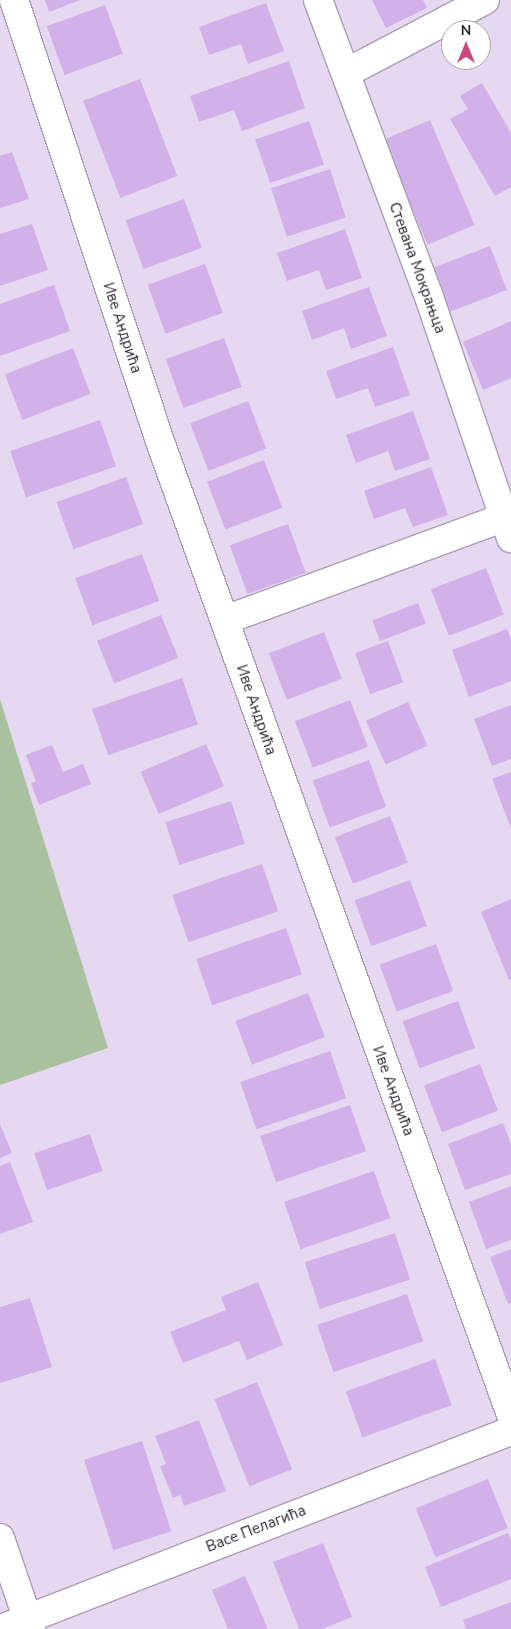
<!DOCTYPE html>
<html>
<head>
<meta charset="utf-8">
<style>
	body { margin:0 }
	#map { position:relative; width:511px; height:1629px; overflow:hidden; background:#e6d8f0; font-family:"Nunito Sans",sans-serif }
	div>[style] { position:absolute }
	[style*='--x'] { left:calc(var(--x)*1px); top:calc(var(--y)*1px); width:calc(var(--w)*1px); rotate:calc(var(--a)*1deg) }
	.green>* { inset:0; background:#aac19f }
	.building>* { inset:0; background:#d2b0e9; transform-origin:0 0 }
	.roads { filter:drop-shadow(1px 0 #ab9db4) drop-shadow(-1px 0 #ab9db4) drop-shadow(0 1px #ab9db4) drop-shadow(0 -1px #ab9db4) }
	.minor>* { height:28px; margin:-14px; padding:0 14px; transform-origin:14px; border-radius:14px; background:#fff }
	span { translate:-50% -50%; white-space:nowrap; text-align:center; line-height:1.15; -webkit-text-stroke:4.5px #fff; paint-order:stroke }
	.street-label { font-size:15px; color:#28222b }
	.north { position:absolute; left:441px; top:20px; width:50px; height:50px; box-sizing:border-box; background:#fff; border:1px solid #a9a7aa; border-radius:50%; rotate:0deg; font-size:14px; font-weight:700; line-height:20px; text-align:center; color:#28222b }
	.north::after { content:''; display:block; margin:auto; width:18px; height:22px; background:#ce447d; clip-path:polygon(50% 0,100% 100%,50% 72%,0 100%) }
</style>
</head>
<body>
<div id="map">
	<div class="green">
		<i style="clip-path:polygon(0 699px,108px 1048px,0 1085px)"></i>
	</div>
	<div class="building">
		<i style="clip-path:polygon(45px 0,80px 0,49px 12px)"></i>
		<i style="clip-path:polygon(372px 0,423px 0,427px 8px,386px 28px)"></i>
		<i style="clip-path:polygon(266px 3px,284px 51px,248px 64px,241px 44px,209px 55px,199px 27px)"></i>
		<i style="left:105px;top:5px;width:52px;height:62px;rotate:70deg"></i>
		<i style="clip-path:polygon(289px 61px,305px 108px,242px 131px,234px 110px,199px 122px,190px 96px)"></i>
		<i style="left:140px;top:79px;width:104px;height:61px;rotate:69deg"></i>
		<i style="clip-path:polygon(482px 83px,511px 133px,511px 187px,495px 196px,450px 119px,468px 109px,460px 96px)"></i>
		<i style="left:430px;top:120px;width:114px;height:51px;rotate:67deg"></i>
		<i style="left:309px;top:121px;width:46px;height:57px;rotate:71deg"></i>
		<i style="clip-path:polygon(12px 152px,29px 199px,0 208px,0 156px)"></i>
		<i style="left:330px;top:169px;width:51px;height:62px;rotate:72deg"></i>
		<i style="left:184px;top:199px;width:52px;height:62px;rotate:70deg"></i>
		<i style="clip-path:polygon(32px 224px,48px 270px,0 286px,0 234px)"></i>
		<i style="clip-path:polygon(345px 229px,362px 278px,326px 290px,319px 270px,287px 281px,277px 253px)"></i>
		<i style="left:490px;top:246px;width:47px;height:61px;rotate:69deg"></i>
		<i style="left:205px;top:264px;width:52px;height:61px;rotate:70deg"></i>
		<i style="clip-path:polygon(54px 285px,70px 331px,0 356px,0 304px)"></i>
		<i style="clip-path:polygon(369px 287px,387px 336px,351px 349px,344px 328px,312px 340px,302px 311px)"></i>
		<i style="clip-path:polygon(511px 321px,511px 378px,483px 390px,463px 342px)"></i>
		<i style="left:224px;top:338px;width:52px;height:62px;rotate:70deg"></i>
		<i style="clip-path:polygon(393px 347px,410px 395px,375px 407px,368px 388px,336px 399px,326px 371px)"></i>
		<i style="left:73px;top:348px;width:49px;height:73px;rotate:69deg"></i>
		<i style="left:248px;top:401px;width:51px;height:62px;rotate:69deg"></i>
		<i style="clip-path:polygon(413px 411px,430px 459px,395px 471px,388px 451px,356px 463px,346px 435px)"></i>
		<i style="left:100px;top:420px;width:49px;height:95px;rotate:71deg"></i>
		<i style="left:264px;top:460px;width:51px;height:61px;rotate:69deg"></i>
		<i style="clip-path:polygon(431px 467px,448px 515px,413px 527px,405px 508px,374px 519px,364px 491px)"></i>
		<i style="left:126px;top:477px;width:50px;height:74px;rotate:70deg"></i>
		<i style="left:288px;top:524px;width:52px;height:62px;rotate:70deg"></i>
		<i style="left:142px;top:554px;width:50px;height:71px;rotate:70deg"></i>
		<i style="left:486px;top:568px;width:50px;height:59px;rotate:69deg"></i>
		<i style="left:418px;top:603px;width:22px;height:49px;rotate:69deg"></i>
		<i style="left:161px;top:615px;width:46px;height:69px;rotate:68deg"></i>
		<i style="clip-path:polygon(507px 629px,511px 639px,511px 681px,469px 697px,452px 650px)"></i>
		<i style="left:324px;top:632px;width:50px;height:59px;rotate:69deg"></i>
		<i style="left:388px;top:641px;width:44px;height:35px;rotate:70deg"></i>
		<i style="left:182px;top:678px;width:49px;height:95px;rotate:71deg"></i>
		<i style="left:350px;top:700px;width:50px;height:59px;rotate:69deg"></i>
		<i style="left:408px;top:702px;width:48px;height:46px;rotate:66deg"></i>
		<i style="clip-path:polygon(511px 705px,511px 759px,492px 766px,474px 719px)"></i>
		<i style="left:206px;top:744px;width:46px;height:71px;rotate:67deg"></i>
		<i style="clip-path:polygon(52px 745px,63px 772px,83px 764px,91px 784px,39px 805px,31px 783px,36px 781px,26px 755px)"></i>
		<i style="left:369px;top:760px;width:50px;height:60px;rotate:70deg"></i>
		<i style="clip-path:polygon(511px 772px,511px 828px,492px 779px)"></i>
		<i style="left:231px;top:801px;width:45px;height:69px;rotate:72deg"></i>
		<i style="left:390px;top:816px;width:50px;height:59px;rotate:69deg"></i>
		<i style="left:262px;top:864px;width:50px;height:95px;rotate:71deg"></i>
		<i style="left:410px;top:880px;width:49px;height:59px;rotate:70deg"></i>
		<i style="clip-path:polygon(511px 899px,511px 979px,509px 980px,481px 912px)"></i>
		<i style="left:286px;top:928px;width:49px;height:95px;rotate:71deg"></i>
		<i style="left:436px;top:944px;width:50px;height:60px;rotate:70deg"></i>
		<i style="left:308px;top:993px;width:47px;height:78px;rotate:69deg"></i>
		<i style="left:458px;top:1001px;width:50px;height:59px;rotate:70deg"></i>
		<i style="left:330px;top:1051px;width:50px;height:95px;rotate:71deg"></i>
		<i style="left:480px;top:1064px;width:50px;height:60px;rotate:69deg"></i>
		<i style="left:350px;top:1105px;width:49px;height:95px;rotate:71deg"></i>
		<i style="clip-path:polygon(503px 1123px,511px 1144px,511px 1174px,465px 1190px,448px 1144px)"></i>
		<i style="clip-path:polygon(0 1124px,12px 1153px,0 1158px)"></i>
		<i style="left:90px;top:1134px;width:39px;height:59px;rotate:71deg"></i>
		<i style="clip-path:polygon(10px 1162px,33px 1222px,0 1234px,0 1166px)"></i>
		<i style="left:374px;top:1171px;width:50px;height:95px;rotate:71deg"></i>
		<i style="clip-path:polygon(511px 1186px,511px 1240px,486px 1249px,469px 1202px)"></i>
		<i style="left:395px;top:1233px;width:49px;height:95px;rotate:72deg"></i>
		<i style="clip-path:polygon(511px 1249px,511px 1303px,508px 1304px,490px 1257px)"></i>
		<i style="clip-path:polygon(258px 1282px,283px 1345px,247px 1360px,239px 1341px,183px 1363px,170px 1332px,226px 1310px,221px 1297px)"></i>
		<i style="left:407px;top:1294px;width:50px;height:95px;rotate:71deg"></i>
		<i style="clip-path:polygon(30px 1298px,52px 1367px,0 1383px,0 1307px)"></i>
		<i style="left:435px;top:1359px;width:49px;height:95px;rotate:70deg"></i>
		<i style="left:257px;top:1382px;width:94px;height:46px;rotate:68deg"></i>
		<i style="clip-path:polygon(199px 1420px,226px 1491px,184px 1506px,180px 1495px,173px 1498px,160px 1466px,166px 1464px,155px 1436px)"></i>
		<i style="left:142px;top:1441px;width:95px;height:61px;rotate:72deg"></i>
		<i style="left:488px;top:1479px;width:53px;height:78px;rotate:68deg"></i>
		<i style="clip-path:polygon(508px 1533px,511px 1541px,511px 1579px,441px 1607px,425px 1567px)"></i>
		<i style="clip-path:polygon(323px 1543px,352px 1617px,322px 1629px,299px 1629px,273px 1562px)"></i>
		<i style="clip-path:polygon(245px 1576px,268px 1629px,228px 1629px,212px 1590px)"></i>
		<i style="clip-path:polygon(511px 1602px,511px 1629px,466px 1629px,463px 1620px)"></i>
	</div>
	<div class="roads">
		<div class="minor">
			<i style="--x:14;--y:0;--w:471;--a:71.7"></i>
			<i style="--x:162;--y:447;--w:1029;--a:70.17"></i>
			<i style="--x:318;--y:0;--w:314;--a:69.5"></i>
			<i style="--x:428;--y:294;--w:258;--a:71.2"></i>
			<i style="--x:346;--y:73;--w:157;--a:-27.7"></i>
			<i style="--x:225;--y:620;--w:305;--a:-20.2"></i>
			<i style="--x:0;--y:1538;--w:96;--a:71.2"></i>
			<i style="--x:1;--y:1629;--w:547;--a:-21.22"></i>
		</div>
	</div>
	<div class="street-label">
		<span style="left:417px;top:268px;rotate:70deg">Стевана Мокрањца</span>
		<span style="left:122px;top:328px;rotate:72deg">Иве Андрића</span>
		<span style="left:256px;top:710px;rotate:71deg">Иве Андрића</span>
		<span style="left:393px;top:1091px;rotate:70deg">Иве Андрића</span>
		<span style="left:256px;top:1529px;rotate:-21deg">Васе Пелагића</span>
	</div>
	<div class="north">N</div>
</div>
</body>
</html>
